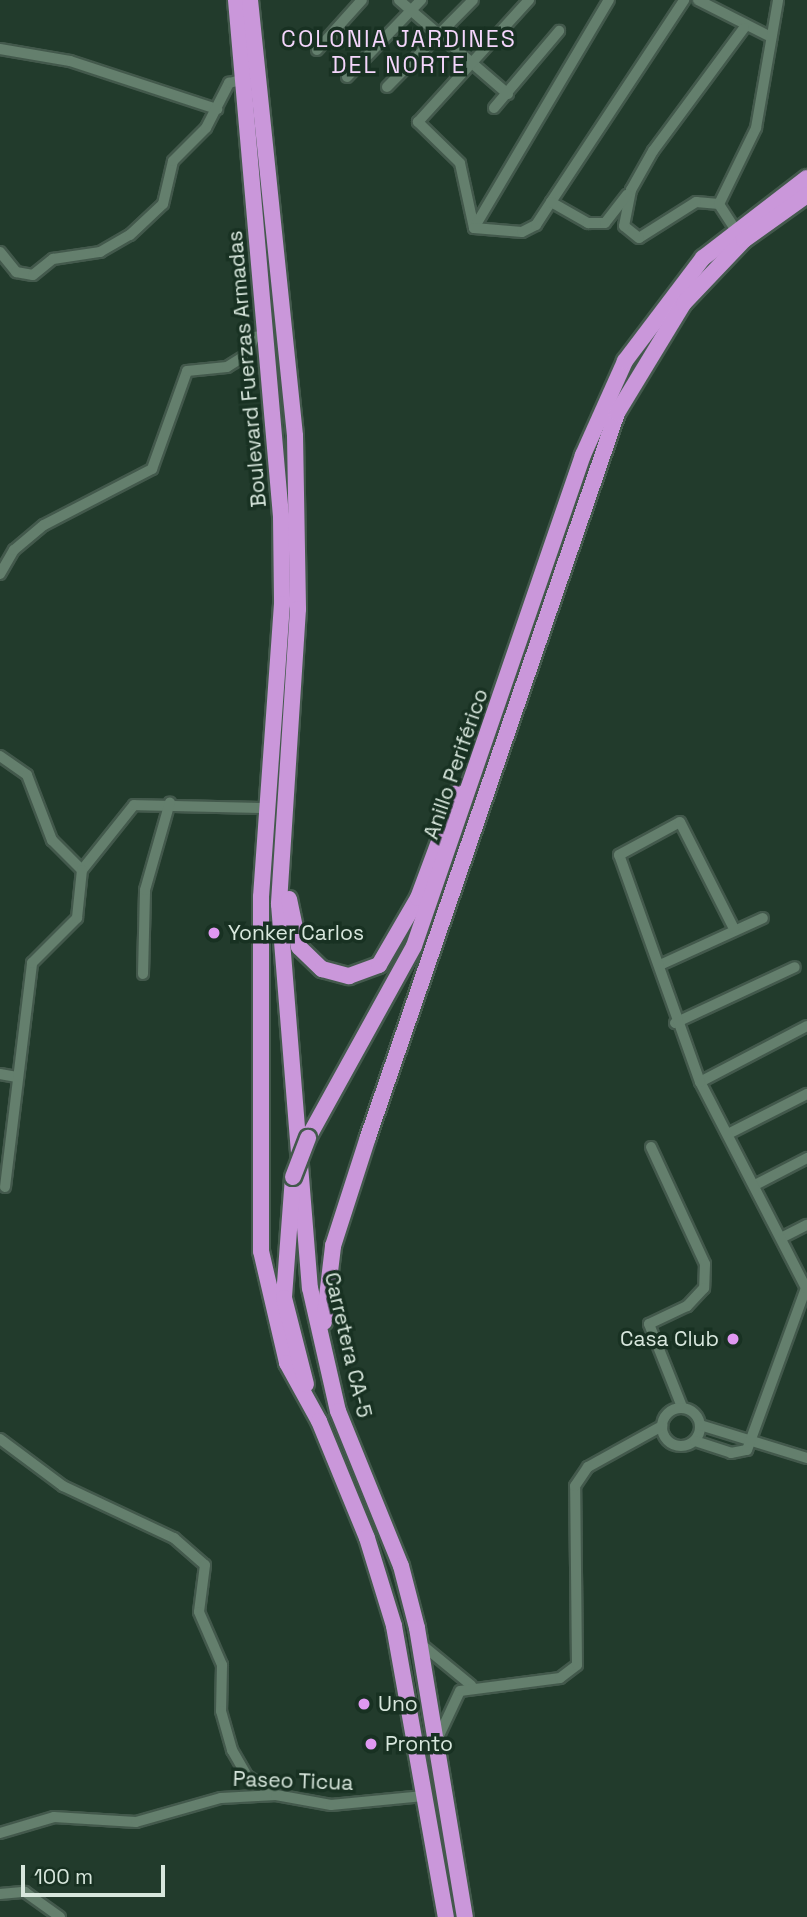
<!DOCTYPE html>
<html>
<head>
<meta charset="utf-8">
<style>
	body { margin:0 }
	#map { position:relative; width:807px; height:1917px; overflow:hidden; background:#223b2c; font-family:"Space Grotesk",sans-serif }
	div>[style] { position:absolute }
	[style*='--x'] { left:calc(var(--x)*1px); top:calc(var(--y)*1px); width:calc(var(--w)*1px); rotate:calc(var(--a)*1deg) }
	.roads { filter:drop-shadow(2px 0 #43594c) drop-shadow(-2px 0 #43594c) drop-shadow(0 2px #43594c) drop-shadow(0 -2px #43594c) }
	.minor>* { height:10px; margin:-5px; padding:0 5px; transform-origin:5px; border-radius:5px; background:#647f6d }
	.minor>.ring { margin:-5px; padding:0; box-sizing:content-box; background:none; border:10px solid #647f6d; border-radius:50% }
	.trunk>* { height:16px; margin:-8px; padding:0 8px; transform-origin:8px; border-radius:8px; background:#ca97da }
	.bridges { filter:drop-shadow(2px 0 #43594c) drop-shadow(-2px 0 #43594c) drop-shadow(0 2px #43594c) drop-shadow(0 -2px #43594c) }
	.trunk-bridge>* { height:16px; margin:-8px; padding:0 8px; transform-origin:8px; border-radius:8px; background:#ca97da }
	.dots>* { width:19px; height:19px; translate:-50% -50%; box-sizing:border-box; border:4px solid #183122; border-radius:50% }
	span { translate:-50% -50%; white-space:nowrap; text-align:center; line-height:1.15; -webkit-text-stroke:7px #183122; paint-order:stroke }
	.street-label { font-size:21px; color:#d8e7dd }
	.poi-label { font-size:21px; color:#d8e7dd }
	.left { translate:0 -50%; text-align:left }
	.right { translate:-100% -50%; text-align:right }
	.neighbourhood-label { font-size:23px; color:#f4d6fc; letter-spacing:2px }
	.scale { position:absolute; left:21px; top:1865px; width:144px; height:32px; box-sizing:border-box; border:4px solid #d8e7dd; border-top:0; padding-left:9px; font-size:21px; line-height:24px; white-space:nowrap; color:#d8e7dd; -webkit-text-stroke:5px #183122; paint-order:stroke }
</style>
</head>
<body>
<div id="map">
	<div class="roads">
		<div class="minor">
			<i style="--x:399;--y:0;--w:144;--a:40.8"></i>
			<i style="--x:698;--y:0;--w:82;--a:26.9"></i>
			<i style="--x:0;--y:49;--w:71;--a:9.7"></i>
			<i style="--x:70;--y:61;--w:155;--a:18.1"></i>
			<i style="--x:317;--y:50;--w:67;--a:-48"></i>
			<i style="--x:347;--y:77;--w:107;--a:-46.1"></i>
			<i style="--x:387;--y:87;--w:122;--a:-45.3"></i>
			<i style="--x:494;--y:108;--w:101;--a:-49.8"></i>
			<i style="--x:551;--y:202;--w:242;--a:-56.6"></i>
			<i style="--x:719;--y:204;--w:23;--a:-175"></i>
			<i style="--x:696;--y:202;--w:67;--a:147.7"></i>
			<i style="--x:639;--y:238;--w:19;--a:-141"></i>
			<i style="--x:624;--y:226;--w:37;--a:-79"></i>
			<i style="--x:631;--y:190;--w:45;--a:-60.6"></i>
			<i style="--x:653;--y:151;--w:153;--a:-53.5"></i>
			<i style="--x:474;--y:228;--w:66;--a:-102.2"></i>
			<i style="--x:460;--y:163;--w:59;--a:-135.7"></i>
			<i style="--x:418;--y:122;--w:165;--a:-47.7"></i>
			<i style="--x:474;--y:228;--w:265;--a:-59.4"></i>
			<i style="--x:474;--y:228;--w:48;--a:4.8"></i>
			<i style="--x:522;--y:232;--w:16;--a:-27"></i>
			<i style="--x:536;--y:225;--w:27;--a:-57"></i>
			<i style="--x:551;--y:202;--w:43;--a:29.6"></i>
			<i style="--x:588;--y:223;--w:17;--a:0"></i>
			<i style="--x:605;--y:223;--w:36;--a:-52"></i>
			<i style="--x:735;--y:229;--w:30;--a:-123"></i>
			<i style="--x:719;--y:204;--w:85;--a:-64"></i>
			<i style="--x:756;--y:128;--w:130;--a:-80.2"></i>
			<i style="--x:0;--y:252;--w:26;--a:51"></i>
			<i style="--x:16;--y:272;--w:17;--a:10"></i>
			<i style="--x:33;--y:275;--w:26;--a:-39"></i>
			<i style="--x:53;--y:259;--w:48;--a:-8.5"></i>
			<i style="--x:100;--y:252;--w:34;--a:-30"></i>
			<i style="--x:130;--y:235;--w:45;--a:-43.2"></i>
			<i style="--x:163;--y:204;--w:44;--a:-76.9"></i>
			<i style="--x:173;--y:161;--w:47;--a:-45"></i>
			<i style="--x:206;--y:128;--w:51;--a:-62.9"></i>
			<i style="--x:229;--y:83;--w:12;--a:-14"></i>
			<i style="--x:0;--y:574;--w:28;--a:-60"></i>
			<i style="--x:14;--y:550;--w:39;--a:-40"></i>
			<i style="--x:44;--y:525;--w:122;--a:-27.4"></i>
			<i style="--x:152;--y:469;--w:104;--a:-70.3"></i>
			<i style="--x:187;--y:371;--w:40;--a:-5.7"></i>
			<i style="--x:227;--y:367;--w:25;--a:-32"></i>
			<i style="--x:248;--y:354;--w:18;--a:-71"></i>
			<i style="--x:254;--y:337;--w:13;--a:-9"></i>
			<i style="--x:0;--y:756;--w:33;--a:35"></i>
			<i style="--x:27;--y:775;--w:70;--a:69"></i>
			<i style="--x:52;--y:840;--w:42;--a:45"></i>
			<i style="--x:82;--y:870;--w:83;--a:-51.3"></i>
			<i style="--x:134;--y:805;--w:133;--a:1.3"></i>
			<i style="--x:660;--y:965;--w:113;--a:-24.5"></i>
			<i style="--x:143;--y:974;--w:84;--a:-88.6"></i>
			<i style="--x:145;--y:890;--w:91;--a:-74.1"></i>
			<i style="--x:675;--y:1023;--w:132;--a:-25"></i>
			<i style="--x:0;--y:1074;--w:17;--a:10"></i>
			<i style="--x:700;--y:1082;--w:121;--a:-27.6"></i>
			<i style="--x:728;--y:1134;--w:89;--a:-26.9"></i>
			<i style="--x:651;--y:1147;--w:129;--a:65.2"></i>
			<i style="--x:705;--y:1264;--w:24;--a:92"></i>
			<i style="--x:704;--y:1288;--w:25;--a:133"></i>
			<i style="--x:687;--y:1306;--w:42;--a:154.7"></i>
			<i style="--x:649;--y:1324;--w:89;--a:68.3"></i>
			<i style="--x:755;--y:1185;--w:59;--a:-27.4"></i>
			<i style="--x:5;--y:1187;--w:226;--a:-83.1"></i>
			<i style="--x:32;--y:963;--w:64;--a:-45"></i>
			<i style="--x:77;--y:918;--w:48;--a:-84.1"></i>
			<i style="--x:783;--y:1237;--w:27;--a:-27"></i>
			<i class="ring" style="left:662px;top:1408px;width:28px;height:28px"></i>
			<i style="--x:700;--y:1425;--w:112;--a:17.1"></i>
			<i style="--x:0;--y:1439;--w:79;--a:36.7"></i>
			<i style="--x:63;--y:1486;--w:123;--a:25.1"></i>
			<i style="--x:174;--y:1538;--w:41;--a:41.1"></i>
			<i style="--x:205;--y:1565;--w:47;--a:97.3"></i>
			<i style="--x:199;--y:1612;--w:58;--a:66.5"></i>
			<i style="--x:222;--y:1665;--w:46;--a:91.2"></i>
			<i style="--x:221;--y:1711;--w:41;--a:74.2"></i>
			<i style="--x:232;--y:1750;--w:30;--a:60"></i>
			<i style="--x:247;--y:1776;--w:35;--a:33"></i>
			<i style="--x:695;--y:1441;--w:38;--a:18"></i>
			<i style="--x:731;--y:1453;--w:16;--a:-11"></i>
			<i style="--x:747;--y:1450;--w:172;--a:-70"></i>
			<i style="--x:806;--y:1288;--w:232;--a:-117.2"></i>
			<i style="--x:700;--y:1082;--w:241;--a:-109.6"></i>
			<i style="--x:619;--y:855;--w:69;--a:-28.4"></i>
			<i style="--x:680;--y:822;--w:120;--a:63.2"></i>
			<i style="--x:421;--y:1644;--w:65;--a:39.4"></i>
			<i style="--x:437;--y:1740;--w:54;--a:-64.9"></i>
			<i style="--x:460;--y:1691;--w:101;--a:-7.4"></i>
			<i style="--x:560;--y:1678;--w:21;--a:-37"></i>
			<i style="--x:577;--y:1665;--w:179;--a:-90.6"></i>
			<i style="--x:575;--y:1486;--w:23;--a:-56"></i>
			<i style="--x:588;--y:1467;--w:85;--a:-29"></i>
			<i style="--x:0;--y:1833;--w:56;--a:-16.5"></i>
			<i style="--x:54;--y:1817;--w:82;--a:3.5"></i>
			<i style="--x:136;--y:1822;--w:88;--a:-15.8"></i>
			<i style="--x:221;--y:1798;--w:55;--a:-3.1"></i>
			<i style="--x:276;--y:1795;--w:56;--a:10.3"></i>
			<i style="--x:331;--y:1805;--w:93;--a:-5.5"></i>
			<i style="--x:0;--y:1894;--w:25;--a:-5"></i>
			<i style="--x:25;--y:1892;--w:43;--a:35.5"></i>
		</div>
		<div class="trunk">
			<i style="--x:236;--y:0;--w:518;--a:85.02"></i>
			<i style="--x:281;--y:516;--w:88;--a:89.3"></i>
			<i style="--x:282;--y:604;--w:294;--a:94.1"></i>
			<i style="--x:261;--y:897;--w:354;--a:90"></i>
			<i style="--x:261;--y:1251;--w:115;--a:76.9"></i>
			<i style="--x:287;--y:1363;--w:66;--a:61.1"></i>
			<i style="--x:319;--y:1421;--w:126;--a:67.7"></i>
			<i style="--x:367;--y:1538;--w:92;--a:72.9"></i>
			<i style="--x:394;--y:1626;--w:296;--a:79.9"></i>
			<i style="--x:250;--y:0;--w:438;--a:84.1"></i>
			<i style="--x:295;--y:436;--w:173;--a:89"></i>
			<i style="--x:298;--y:609;--w:296;--a:93.7"></i>
			<i style="--x:279;--y:904;--w:385;--a:85.4"></i>
			<i style="--x:310;--y:1288;--w:126;--a:77.2"></i>
			<i style="--x:338;--y:1411;--w:167;--a:67.9"></i>
			<i style="--x:401;--y:1566;--w:64;--a:75.5"></i>
			<i style="--x:417;--y:1628;--w:293;--a:80.6"></i>
			<i style="--x:289;--y:899;--w:49;--a:78.2"></i>
			<i style="--x:299;--y:947;--w:32;--a:44"></i>
			<i style="--x:322;--y:969;--w:28;--a:15"></i>
			<i style="--x:349;--y:976;--w:32;--a:-20"></i>
			<i style="--x:379;--y:965;--w:78;--a:-59.8"></i>
			<i style="--x:418;--y:898;--w:112;--a:-69.6"></i>
			<i style="--x:308;--y:1138;--w:219;--a:-61.1"></i>
			<i style="--x:414;--y:946;--w:519;--a:-71.01"></i>
			<i style="--x:583;--y:455;--w:103;--a:-65.9"></i>
			<i style="--x:625;--y:361;--w:129;--a:-52.9"></i>
			<i style="--x:703;--y:258;--w:131;--a:-37.6"></i>
			<i style="--x:293;--y:1177;--w:121;--a:94.3"></i>
			<i style="--x:284;--y:1298;--w:89;--a:75.7"></i>
			<i style="--x:324;--y:1322;--w:77;--a:-83.2"></i>
			<i style="--x:333;--y:1246;--w:114;--a:-72.2"></i>
			<i style="--x:368;--y:1137;--w:766;--a:-71.02"></i>
			<i style="--x:617;--y:413;--w:129;--a:-58.7"></i>
			<i style="--x:684;--y:303;--w:87;--a:-46.4"></i>
			<i style="--x:744;--y:240;--w:77;--a:-35.5"></i>
		</div>
	</div>
	<div class="bridges">
		<div class="trunk-bridge">
			<i style="--x:293;--y:1177;--w:42;--a:-69"></i>
		</div>
	</div>
	<div class="dots">
		<i style="left:214px;top:933px;background:#df98f1"></i>
		<i style="left:733px;top:1339px;background:#df98f1"></i>
		<i style="left:364px;top:1704px;background:#df98f1"></i>
		<i style="left:371px;top:1744px;background:#df98f1"></i>
	</div>
	<div class="street-label">
		<span style="left:247px;top:369px;rotate:-95deg">Boulevard Fuerzas Armadas</span>
		<span style="left:456px;top:764px;rotate:-71deg">Anillo Periférico</span>
		<span style="left:348px;top:1345px;rotate:77deg">Carretera CA-5</span>
		<span style="left:293px;top:1781px;rotate:2deg">Paseo Ticua</span>
	</div>
	<div class="poi-label">
		<span class="left" style="left:228px;top:933px">Yonker Carlos</span>
		<span class="right" style="left:719px;top:1339px">Casa Club</span>
		<span class="left" style="left:378px;top:1704px">Uno</span>
		<span class="left" style="left:385px;top:1744px">Pronto</span>
	</div>
	<div class="neighbourhood-label">
		<span style="left:399px;top:52px">COLONIA JARDINES<br>DEL NORTE</span>
	</div>
	<div class="scale">100 m</div>
</div>
</body>
</html>
